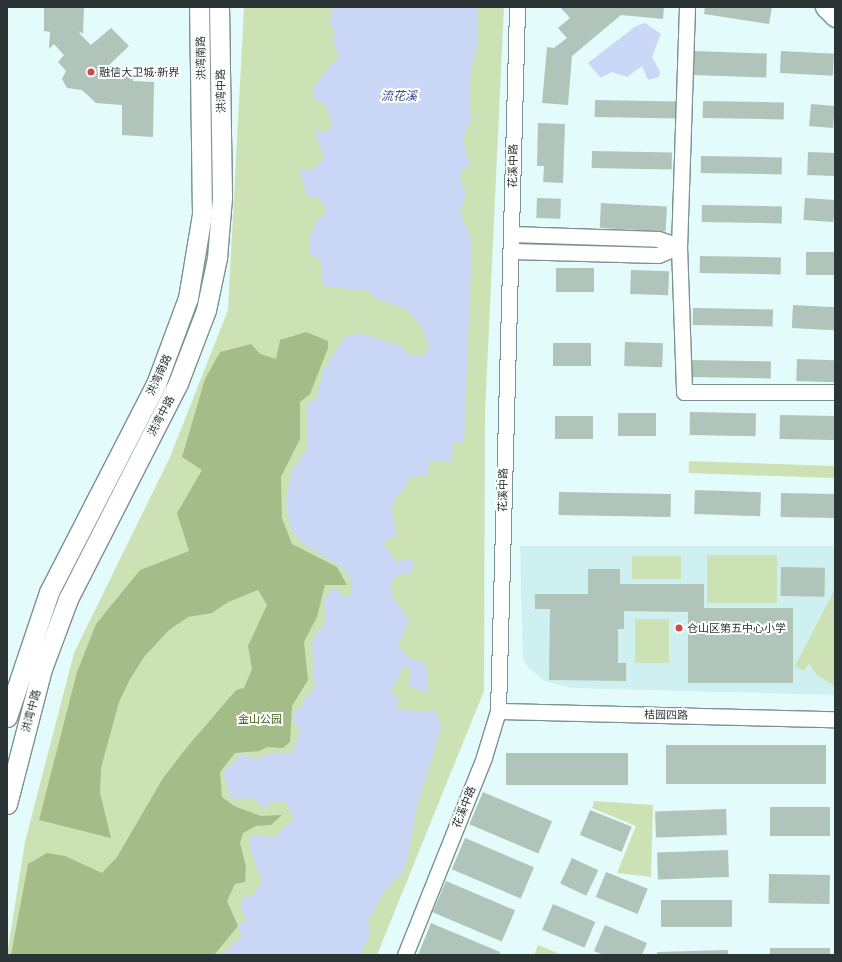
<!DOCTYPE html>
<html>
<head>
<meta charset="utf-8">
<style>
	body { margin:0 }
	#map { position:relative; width:842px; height:962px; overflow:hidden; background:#e3fbfb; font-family:"Noto Sans","Noto Sans SC",sans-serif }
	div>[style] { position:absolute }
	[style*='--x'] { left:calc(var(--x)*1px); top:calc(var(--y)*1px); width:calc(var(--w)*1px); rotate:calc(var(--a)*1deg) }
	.built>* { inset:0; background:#cff0f0 }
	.green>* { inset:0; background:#cde2b4; transform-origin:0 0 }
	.forest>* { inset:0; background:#a4bc87 }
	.water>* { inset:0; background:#cad7f6 }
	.building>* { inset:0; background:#b1c4ba; transform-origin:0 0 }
	.roads { filter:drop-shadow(1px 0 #7b9192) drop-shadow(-1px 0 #7b9192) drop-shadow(0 1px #7b9192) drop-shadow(0 -1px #7b9192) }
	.minor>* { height:15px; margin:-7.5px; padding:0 7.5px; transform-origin:7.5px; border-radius:7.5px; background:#fff }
	.major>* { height:19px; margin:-9.5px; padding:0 9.5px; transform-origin:9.5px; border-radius:9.5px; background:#fff }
	.dots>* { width:11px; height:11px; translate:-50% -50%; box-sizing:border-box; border:2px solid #fff; border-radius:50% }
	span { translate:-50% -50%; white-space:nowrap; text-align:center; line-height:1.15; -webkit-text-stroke:4px #fff; paint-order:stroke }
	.street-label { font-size:11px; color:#2b3535 }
	.poi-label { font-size:11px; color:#2b3535 }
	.left { translate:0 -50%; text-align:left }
	.park-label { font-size:11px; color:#446012 }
	.water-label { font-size:12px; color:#374d8b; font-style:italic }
	.frame { position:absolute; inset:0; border:8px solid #2b3535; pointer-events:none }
</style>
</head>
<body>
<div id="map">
	<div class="built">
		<i style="clip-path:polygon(520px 546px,835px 546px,835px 695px,572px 688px,545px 681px,528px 668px,523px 657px)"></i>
	</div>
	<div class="green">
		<i style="clip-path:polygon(244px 7px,504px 7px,485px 413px,484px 691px,377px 955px,7px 955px,25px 842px,74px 653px,170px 457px,228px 310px)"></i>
		<i style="left:689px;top:461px;width:146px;height:12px;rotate:2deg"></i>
		<i style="left:707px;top:555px;width:70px;height:48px"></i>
		<i style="left:632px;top:556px;width:49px;height:23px"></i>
		<i style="clip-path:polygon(835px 589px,835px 686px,818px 676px,809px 663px,804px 671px,795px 666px)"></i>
		<i style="left:635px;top:619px;width:34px;height:44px"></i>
		<i style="clip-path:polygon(594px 801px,653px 805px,651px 877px,617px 873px,636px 826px,592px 808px)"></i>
		<i style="clip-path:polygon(538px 945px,562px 955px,534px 955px)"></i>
	</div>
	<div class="forest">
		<i style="clip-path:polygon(306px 332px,328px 341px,328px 348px,310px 394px,300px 402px,300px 439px,281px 477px,282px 518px,292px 544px,337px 567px,347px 585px,325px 585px,317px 617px,304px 642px,308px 680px,292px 706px,290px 742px,283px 748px,267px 747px,259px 751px,235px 753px,220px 772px,222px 797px,234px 806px,261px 816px,282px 815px,271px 825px,256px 826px,243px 833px,240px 843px,246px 866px,245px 882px,235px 884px,227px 901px,238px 926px,214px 955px,11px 955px,28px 864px,47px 853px,65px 856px,102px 873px,117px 857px,163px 778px,188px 746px,236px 690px,244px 688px,252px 669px,248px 646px,267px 605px,258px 590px,228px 602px,212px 613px,188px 617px,169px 630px,144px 657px,130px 679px,119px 702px,101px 768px,100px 793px,111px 838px,39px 820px,77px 672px,96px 624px,140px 570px,189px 551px,177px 513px,202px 470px,182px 457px,205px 379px,220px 352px,251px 344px,260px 354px,276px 359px,280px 340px)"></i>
	</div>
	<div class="water">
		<i style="clip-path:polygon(332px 7px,477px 7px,477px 47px,471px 68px,469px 113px,472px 116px,463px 138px,470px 167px,463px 168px,460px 180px,466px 193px,460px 212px,472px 240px,464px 444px,453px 441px,451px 462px,429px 460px,428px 476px,409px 477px,406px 487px,398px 493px,391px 507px,397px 534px,383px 543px,396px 561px,411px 560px,414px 563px,412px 573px,401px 574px,391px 582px,392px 596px,409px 620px,398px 645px,406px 656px,423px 662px,428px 670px,427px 692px,409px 687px,411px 672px,405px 664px,390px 694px,398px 696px,397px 708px,400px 710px,437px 712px,441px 728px,416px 810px,408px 857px,403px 872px,385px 890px,368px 921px,370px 934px,360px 955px,221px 955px,241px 938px,238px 926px,247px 918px,241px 910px,242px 898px,253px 895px,262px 882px,250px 846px,251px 835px,275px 837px,294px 819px,285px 801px,270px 802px,266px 810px,254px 798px,231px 799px,223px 772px,241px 754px,258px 759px,266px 754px,292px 754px,300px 729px,293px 721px,294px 709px,300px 711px,303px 700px,315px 688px,312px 640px,326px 622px,324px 600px,334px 587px,342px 596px,351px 596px,352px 585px,345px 569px,305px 545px,295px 535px,289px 521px,286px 500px,292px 471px,308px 448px,308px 403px,316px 399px,324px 369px,345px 337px,359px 333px,400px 346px,411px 355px,423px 356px,429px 346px,422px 327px,407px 310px,373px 297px,371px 291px,326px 287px,321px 280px,321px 261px,310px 253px,309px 239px,316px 222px,327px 212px,320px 199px,307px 196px,299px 169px,314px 169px,324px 158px,314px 128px,323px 133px,330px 129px,331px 121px,324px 103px,314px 100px,313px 87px,339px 56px,333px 41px,336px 30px,330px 27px)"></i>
		<i style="clip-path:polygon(645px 23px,661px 34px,652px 57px,660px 72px,659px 77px,648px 80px,642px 66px,627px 77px,612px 72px,601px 78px,588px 63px,636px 26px)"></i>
	</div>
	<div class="building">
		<i style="clip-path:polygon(44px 7px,84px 8px,83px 34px,79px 31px,80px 34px,91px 45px,111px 28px,129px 46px,109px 65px,118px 73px,121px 70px,133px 75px,133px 81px,154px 82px,153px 137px,122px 135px,122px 105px,96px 103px,82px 90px,67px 88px,62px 79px,66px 71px,58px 62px,64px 55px,54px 44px,49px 49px,50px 32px,44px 31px)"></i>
		<i style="clip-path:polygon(560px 7px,582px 8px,664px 7px,663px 19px,621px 15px,572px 56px,568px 105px,542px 103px,547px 47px,554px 48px,567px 38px,558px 28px,570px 18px)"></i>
		<i style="clip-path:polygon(705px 7px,772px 7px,769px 24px,704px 14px)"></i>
		<i style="left:694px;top:51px;width:73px;height:24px;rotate:2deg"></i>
		<i style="left:781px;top:51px;width:53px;height:22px;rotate:3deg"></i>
		<i style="left:595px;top:100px;width:81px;height:17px;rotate:1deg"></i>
		<i style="left:703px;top:101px;width:81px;height:17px;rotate:1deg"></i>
		<i style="left:811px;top:104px;width:24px;height:22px;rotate:5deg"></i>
		<i style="clip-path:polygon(538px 123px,565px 124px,563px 183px,543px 182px,544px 166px,537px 166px)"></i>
		<i style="left:592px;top:151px;width:80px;height:17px;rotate:1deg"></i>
		<i style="left:808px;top:152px;width:27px;height:23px;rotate:2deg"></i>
		<i style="left:701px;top:156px;width:81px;height:17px;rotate:1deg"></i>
		<i style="left:537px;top:198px;width:24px;height:20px;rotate:2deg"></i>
		<i style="left:805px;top:198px;width:30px;height:22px;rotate:4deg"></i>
		<i style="left:601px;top:203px;width:66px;height:25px;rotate:3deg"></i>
		<i style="left:702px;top:205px;width:80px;height:17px;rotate:1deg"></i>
		<i style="left:806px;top:252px;width:29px;height:23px"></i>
		<i style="left:700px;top:256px;width:81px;height:17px;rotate:1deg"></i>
		<i style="left:556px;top:268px;width:38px;height:24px"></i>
		<i style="left:631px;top:270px;width:38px;height:24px;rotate:2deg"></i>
		<i style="left:793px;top:305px;width:42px;height:23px;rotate:3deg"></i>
		<i style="left:693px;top:308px;width:80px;height:17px;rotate:1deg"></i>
		<i style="left:625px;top:342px;width:38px;height:24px;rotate:2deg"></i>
		<i style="left:553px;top:343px;width:38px;height:23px"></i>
		<i style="left:797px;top:359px;width:38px;height:22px;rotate:2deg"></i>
		<i style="left:690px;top:360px;width:81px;height:17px;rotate:1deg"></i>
		<i style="left:690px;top:412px;width:66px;height:23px;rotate:1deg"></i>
		<i style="left:618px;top:413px;width:38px;height:23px"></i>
		<i style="left:780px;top:415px;width:55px;height:24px;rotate:1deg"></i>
		<i style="left:555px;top:416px;width:38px;height:23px"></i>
		<i style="left:695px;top:490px;width:66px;height:24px;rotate:2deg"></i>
		<i style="left:559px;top:492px;width:112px;height:23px;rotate:1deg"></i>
		<i style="left:781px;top:493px;width:54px;height:24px;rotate:1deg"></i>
		<i style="left:781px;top:567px;width:44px;height:29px;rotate:1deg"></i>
		<i style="clip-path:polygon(588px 569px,620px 569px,620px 584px,704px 584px,704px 608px,793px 608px,793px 683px,688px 683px,688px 612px,624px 611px,624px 629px,618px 629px,618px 663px,626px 663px,626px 681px,549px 680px,550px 609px,535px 609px,535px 594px,588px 594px)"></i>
		<i style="left:826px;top:745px;width:39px;height:160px;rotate:90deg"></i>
		<i style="left:506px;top:753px;width:122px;height:32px"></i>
		<i style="left:483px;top:792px;width:75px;height:35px;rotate:23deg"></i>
		<i style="left:770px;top:807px;width:60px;height:29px"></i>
		<i style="left:726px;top:809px;width:26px;height:71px;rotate:88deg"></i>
		<i style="left:590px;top:810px;width:45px;height:27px;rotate:22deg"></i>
		<i style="left:465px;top:838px;width:75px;height:34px;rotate:23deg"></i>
		<i style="left:728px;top:850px;width:27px;height:71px;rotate:88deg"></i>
		<i style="left:572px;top:858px;width:29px;height:28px;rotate:25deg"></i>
		<i style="left:606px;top:872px;width:45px;height:27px;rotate:22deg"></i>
		<i style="left:769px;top:874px;width:61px;height:29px;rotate:1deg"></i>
		<i style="left:446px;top:881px;width:75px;height:34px;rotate:23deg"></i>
		<i style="left:732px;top:900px;width:27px;height:71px;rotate:90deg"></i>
		<i style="left:553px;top:904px;width:46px;height:28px;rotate:23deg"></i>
		<i style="clip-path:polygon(431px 923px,500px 952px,499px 955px,418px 955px)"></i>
		<i style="clip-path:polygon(605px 925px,647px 943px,642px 955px,604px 955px,594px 951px)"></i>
		<i style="left:770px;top:948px;width:60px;height:7px"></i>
		<i style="clip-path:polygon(728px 950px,728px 955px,657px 955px,657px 952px)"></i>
	</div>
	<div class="roads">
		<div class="minor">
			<i style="--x:687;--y:7;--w:239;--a:91.9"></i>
			<i style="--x:679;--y:246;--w:146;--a:88"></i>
			<i style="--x:684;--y:392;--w:151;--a:0"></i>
			<i style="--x:511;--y:234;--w:147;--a:1.9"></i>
			<i style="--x:658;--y:239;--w:22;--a:18"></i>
			<i style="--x:511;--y:251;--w:147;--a:1.6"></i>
			<i style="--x:658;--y:255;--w:23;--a:-23"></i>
			<i style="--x:498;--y:711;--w:337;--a:1.4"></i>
			<i style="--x:405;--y:955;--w:213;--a:-68.2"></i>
			<i style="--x:484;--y:757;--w:48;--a:-73.1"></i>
			<i style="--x:498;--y:711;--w:704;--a:-88.45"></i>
		</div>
		<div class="major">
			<i style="--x:825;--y:7;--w:14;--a:45"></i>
			<i style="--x:7;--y:717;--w:132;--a:-71.4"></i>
			<i style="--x:49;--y:592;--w:234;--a:-62.8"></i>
			<i style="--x:156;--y:384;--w:92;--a:-69.6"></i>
			<i style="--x:188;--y:298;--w:85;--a:-80.5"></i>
			<i style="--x:202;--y:214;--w:207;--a:-90.8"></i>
			<i style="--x:7;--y:804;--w:139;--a:-75.5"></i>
			<i style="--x:42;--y:669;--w:75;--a:-69.6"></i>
			<i style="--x:68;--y:599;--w:242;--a:-63"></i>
			<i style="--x:178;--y:383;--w:78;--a:-69"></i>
			<i style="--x:206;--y:310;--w:53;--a:-78.1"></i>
			<i style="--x:217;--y:258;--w:61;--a:-85.3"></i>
			<i style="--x:222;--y:197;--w:190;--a:-90.9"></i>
		</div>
	</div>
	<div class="dots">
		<i style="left:91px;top:72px;background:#d54549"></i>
		<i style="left:679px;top:628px;background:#d54549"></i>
	</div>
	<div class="street-label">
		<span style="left:201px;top:58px;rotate:-91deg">洪湾南路</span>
		<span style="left:221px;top:91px;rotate:-91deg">洪湾中路</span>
		<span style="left:513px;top:166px;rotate:-89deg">花溪中路</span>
		<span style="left:159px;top:375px;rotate:-65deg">洪湾南路</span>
		<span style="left:161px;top:416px;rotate:-62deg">洪湾中路</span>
		<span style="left:503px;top:490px;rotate:-89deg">花溪中路</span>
		<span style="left:31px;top:711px;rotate:-75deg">洪湾中路</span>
		<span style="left:666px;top:715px;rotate:1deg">桔园四路</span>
		<span style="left:464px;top:807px;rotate:-68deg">花溪中路</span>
	</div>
	<div class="poi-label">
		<span class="left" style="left:99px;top:72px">融信大卫城·新界</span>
		<span class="left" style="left:687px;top:628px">仓山区第五中心小学</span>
	</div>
	<div class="park-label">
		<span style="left:260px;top:719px">金山公园</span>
	</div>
	<div class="water-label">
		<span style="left:399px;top:96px">流花溪</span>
	</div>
	<div class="frame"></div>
</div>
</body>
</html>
